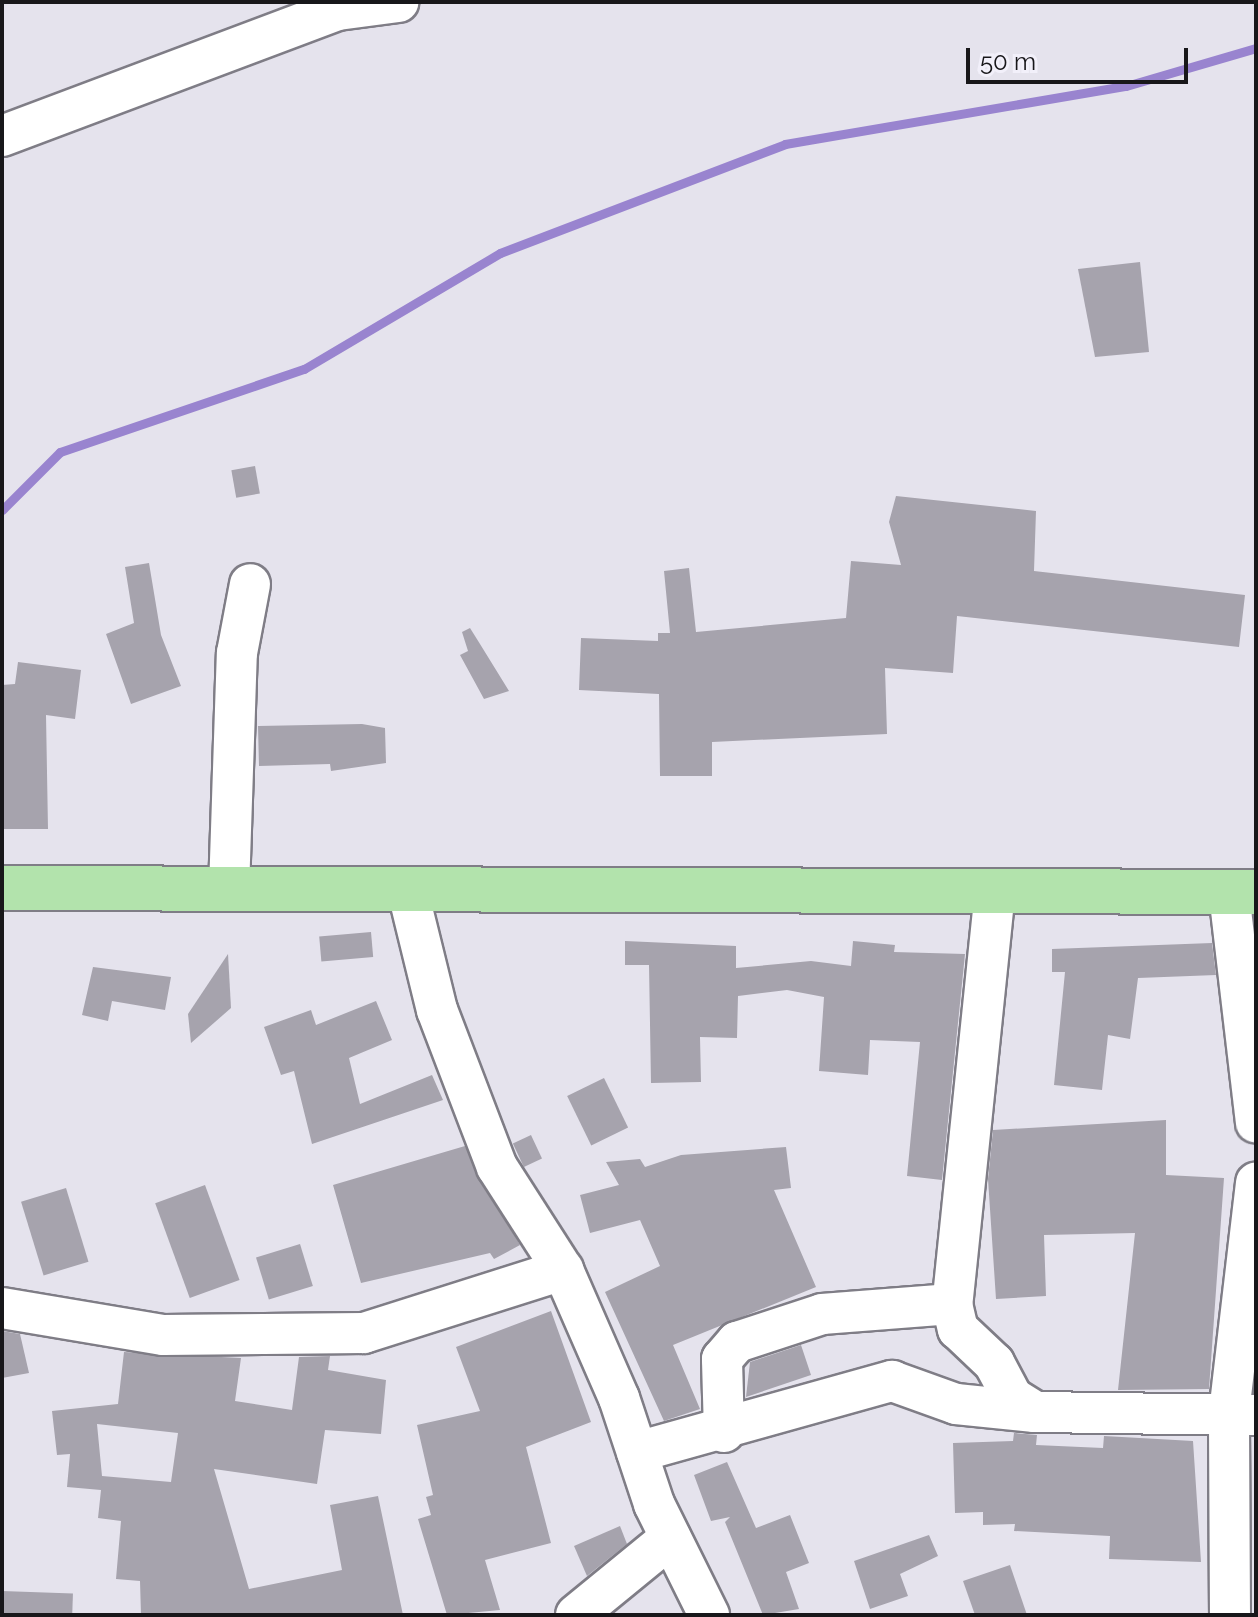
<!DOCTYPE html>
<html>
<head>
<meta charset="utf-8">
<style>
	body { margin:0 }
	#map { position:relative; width:1258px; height:1617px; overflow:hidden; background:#e5e3ed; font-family:Raleway,sans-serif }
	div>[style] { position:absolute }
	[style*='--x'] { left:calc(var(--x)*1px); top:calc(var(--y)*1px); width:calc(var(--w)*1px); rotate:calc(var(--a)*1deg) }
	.stream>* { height:9px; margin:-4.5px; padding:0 4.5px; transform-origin:4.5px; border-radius:4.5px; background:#9984cf }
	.building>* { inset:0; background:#a6a3ad; transform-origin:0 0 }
	.roads { filter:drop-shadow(2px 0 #7f7d86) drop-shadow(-2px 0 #7f7d86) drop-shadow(0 2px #7f7d86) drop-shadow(0 -2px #7f7d86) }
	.minor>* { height:40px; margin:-20px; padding:0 20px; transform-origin:20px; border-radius:20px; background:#fff }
	.major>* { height:44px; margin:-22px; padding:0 22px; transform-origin:22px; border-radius:22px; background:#b2e3ac }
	span { translate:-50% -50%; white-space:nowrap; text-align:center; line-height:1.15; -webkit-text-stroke:8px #f2f0fa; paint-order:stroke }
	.frame { position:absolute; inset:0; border:4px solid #18171a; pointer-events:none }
	.scale { position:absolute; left:966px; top:48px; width:222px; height:36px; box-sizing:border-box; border:4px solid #18171a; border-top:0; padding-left:10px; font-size:24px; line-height:28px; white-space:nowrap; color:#18171a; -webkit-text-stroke:6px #f2f0fa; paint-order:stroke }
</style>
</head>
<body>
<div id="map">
	<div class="stream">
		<i style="--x:2;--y:510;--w:82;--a:-45"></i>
		<i style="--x:60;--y:452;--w:258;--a:-18.8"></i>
		<i style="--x:304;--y:369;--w:228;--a:-30.6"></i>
		<i style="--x:500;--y:253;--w:305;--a:-20.9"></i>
		<i style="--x:785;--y:144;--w:346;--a:-9.7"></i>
		<i style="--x:1126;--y:86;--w:135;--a:-16.3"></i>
	</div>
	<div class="building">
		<i style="clip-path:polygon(1140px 262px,1149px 352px,1095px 357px,1078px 269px)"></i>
		<i style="left:255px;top:466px;width:28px;height:24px;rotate:80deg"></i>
		<i style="clip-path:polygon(896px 496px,1036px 511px,1034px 571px,1245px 595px,1239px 647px,957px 616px,953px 673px,885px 668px,887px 734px,712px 742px,712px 776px,660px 776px,659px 694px,579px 690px,581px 638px,658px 641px,658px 633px,670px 633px,664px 571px,689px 568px,696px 632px,846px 618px,851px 561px,901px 565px,889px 522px)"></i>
		<i style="clip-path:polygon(149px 563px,161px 635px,181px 686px,131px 704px,106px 634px,134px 623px,125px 567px)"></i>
		<i style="clip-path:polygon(470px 628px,480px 644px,509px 691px,484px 699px,460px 655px,468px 651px,462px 632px)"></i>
		<i style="clip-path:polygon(18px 662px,81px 670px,75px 719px,46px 715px,48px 829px,2px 829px,2px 685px,15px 684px)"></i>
		<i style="clip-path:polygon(362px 724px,385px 728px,386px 763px,331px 771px,330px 764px,259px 766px,258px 726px)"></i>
		<i style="left:371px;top:932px;width:25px;height:52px;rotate:85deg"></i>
		<i style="clip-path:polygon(625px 941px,736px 946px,736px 968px,811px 961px,851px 966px,853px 941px,895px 945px,894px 952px,965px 954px,942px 1180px,907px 1176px,920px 1042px,870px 1040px,868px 1075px,819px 1071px,824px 997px,787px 990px,738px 996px,737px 1038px,700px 1037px,701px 1082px,651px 1083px,649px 965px,625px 965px)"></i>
		<i style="clip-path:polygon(1212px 943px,1216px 975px,1138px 978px,1130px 1039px,1108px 1035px,1102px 1090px,1054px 1085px,1065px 972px,1052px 972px,1052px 949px)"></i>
		<i style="clip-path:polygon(228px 954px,231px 1008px,191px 1043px,188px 1014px)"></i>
		<i style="clip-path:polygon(93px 967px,171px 977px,165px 1010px,112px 1001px,108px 1021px,82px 1015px)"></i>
		<i style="clip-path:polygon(376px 1001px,392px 1040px,349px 1058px,360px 1104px,432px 1075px,443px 1100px,312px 1144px,294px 1071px,281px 1075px,264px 1027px,311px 1010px,316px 1025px)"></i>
		<i style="left:604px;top:1078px;width:55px;height:41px;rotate:64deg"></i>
		<i style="clip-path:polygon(1166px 1120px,1166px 1175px,1224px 1178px,1209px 1389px,1118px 1390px,1135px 1233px,1044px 1235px,1046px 1296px,996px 1299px,988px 1179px,993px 1130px)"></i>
		<i style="left:531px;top:1135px;width:26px;height:20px;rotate:65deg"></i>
		<i style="clip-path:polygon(465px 1146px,520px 1245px,494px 1259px,490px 1253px,361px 1283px,333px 1185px)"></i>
		<i style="clip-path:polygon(786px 1147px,791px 1188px,774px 1190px,816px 1287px,673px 1345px,700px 1409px,664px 1421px,605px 1292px,660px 1266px,640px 1220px,590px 1233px,580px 1195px,619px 1185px,606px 1162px,640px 1159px,645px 1167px,681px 1155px)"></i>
		<i style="left:205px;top:1185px;width:101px;height:53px;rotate:70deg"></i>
		<i style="left:66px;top:1188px;width:77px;height:47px;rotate:73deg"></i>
		<i style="left:300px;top:1244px;width:44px;height:46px;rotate:73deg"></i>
		<i style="clip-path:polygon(551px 1311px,591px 1422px,526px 1447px,551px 1543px,485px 1560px,500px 1610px,447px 1615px,418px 1519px,431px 1515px,426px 1497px,433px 1495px,417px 1425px,480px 1411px,456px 1347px)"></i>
		<i style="clip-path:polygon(2px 1331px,20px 1334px,29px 1373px,2px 1378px)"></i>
		<i style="clip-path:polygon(801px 1345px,811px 1375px,746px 1397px,750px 1362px)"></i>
		<i style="clip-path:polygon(evenodd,124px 1352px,241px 1358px,235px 1401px,292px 1410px,299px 1357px,330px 1356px,328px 1370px,386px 1380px,381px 1434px,325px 1430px,317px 1484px,214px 1469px,249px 1589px,342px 1570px,330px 1505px,378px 1496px,403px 1615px,141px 1615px,140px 1581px,116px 1579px,121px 1521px,98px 1518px,101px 1490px,67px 1487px,70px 1454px,57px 1455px,52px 1411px,118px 1404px,124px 1352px,97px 1424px,178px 1433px,171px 1482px,102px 1476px,97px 1424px)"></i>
		<i style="clip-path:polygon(1014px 1433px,1037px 1435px,1036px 1445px,1103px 1448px,1104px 1436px,1193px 1441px,1201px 1562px,1109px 1559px,1110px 1536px,1014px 1531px,1015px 1524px,983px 1525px,983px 1512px,955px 1513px,953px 1443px,1013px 1441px)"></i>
		<i style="clip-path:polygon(727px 1462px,756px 1528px,790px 1515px,809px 1563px,786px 1572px,799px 1609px,763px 1615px,725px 1522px,730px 1517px,711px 1521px,694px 1475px)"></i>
		<i style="clip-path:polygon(620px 1526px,627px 1544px,587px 1576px,574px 1546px)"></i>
		<i style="clip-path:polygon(929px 1535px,938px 1556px,900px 1574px,908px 1596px,870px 1609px,854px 1561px)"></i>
		<i style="clip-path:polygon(1010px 1565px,1027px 1615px,975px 1615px,963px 1581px)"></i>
		<i style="left:2px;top:1591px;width:71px;height:24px;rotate:2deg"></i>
	</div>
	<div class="roads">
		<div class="minor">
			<i style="--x:2;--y:136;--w:359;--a:-20.6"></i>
			<i style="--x:338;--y:10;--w:61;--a:-7.6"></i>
			<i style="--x:407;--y:888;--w:126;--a:76.2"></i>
			<i style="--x:437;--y:1010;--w:168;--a:69.1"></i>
			<i style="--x:497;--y:1167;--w:122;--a:57.3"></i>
			<i style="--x:563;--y:1270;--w:140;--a:66.4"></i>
			<i style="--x:619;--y:1398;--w:112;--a:71.7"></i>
			<i style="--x:654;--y:1504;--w:124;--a:63.6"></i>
			<i style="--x:229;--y:890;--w:237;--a:-88.1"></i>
			<i style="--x:237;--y:653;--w:70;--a:-79.3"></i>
			<i style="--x:995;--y:891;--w:415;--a:95.9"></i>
			<i style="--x:952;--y:1304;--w:26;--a:77"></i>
			<i style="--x:958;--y:1329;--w:50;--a:43.4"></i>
			<i style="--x:994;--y:1363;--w:40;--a:62"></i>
			<i style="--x:1013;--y:1398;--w:26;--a:32"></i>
			<i style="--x:1229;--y:893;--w:231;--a:83.3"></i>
			<i style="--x:2;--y:1308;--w:163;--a:9.5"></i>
			<i style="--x:163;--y:1335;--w:201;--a:-0.6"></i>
			<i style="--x:364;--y:1333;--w:209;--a:-17.6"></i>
			<i style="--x:724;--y:1432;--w:73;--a:-91.6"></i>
			<i style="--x:722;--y:1359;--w:23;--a:-49"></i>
			<i style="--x:737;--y:1342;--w:89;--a:-18.2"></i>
			<i style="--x:822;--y:1314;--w:130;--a:-4.4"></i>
			<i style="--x:637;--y:1452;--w:265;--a:-15.6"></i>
			<i style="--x:892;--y:1381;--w:68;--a:19.8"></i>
			<i style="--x:956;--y:1404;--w:79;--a:5.8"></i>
			<i style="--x:1035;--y:1412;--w:221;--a:0.8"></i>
			<i style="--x:576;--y:1615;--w:122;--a:-39.3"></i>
			<i style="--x:1230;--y:1615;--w:202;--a:-90.3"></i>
			<i style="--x:1229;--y:1413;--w:232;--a:-83.3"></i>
		</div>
		<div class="major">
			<i style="--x:2;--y:888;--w:1254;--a:0.18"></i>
		</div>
	</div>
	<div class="frame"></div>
	<div class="scale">50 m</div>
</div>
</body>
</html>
